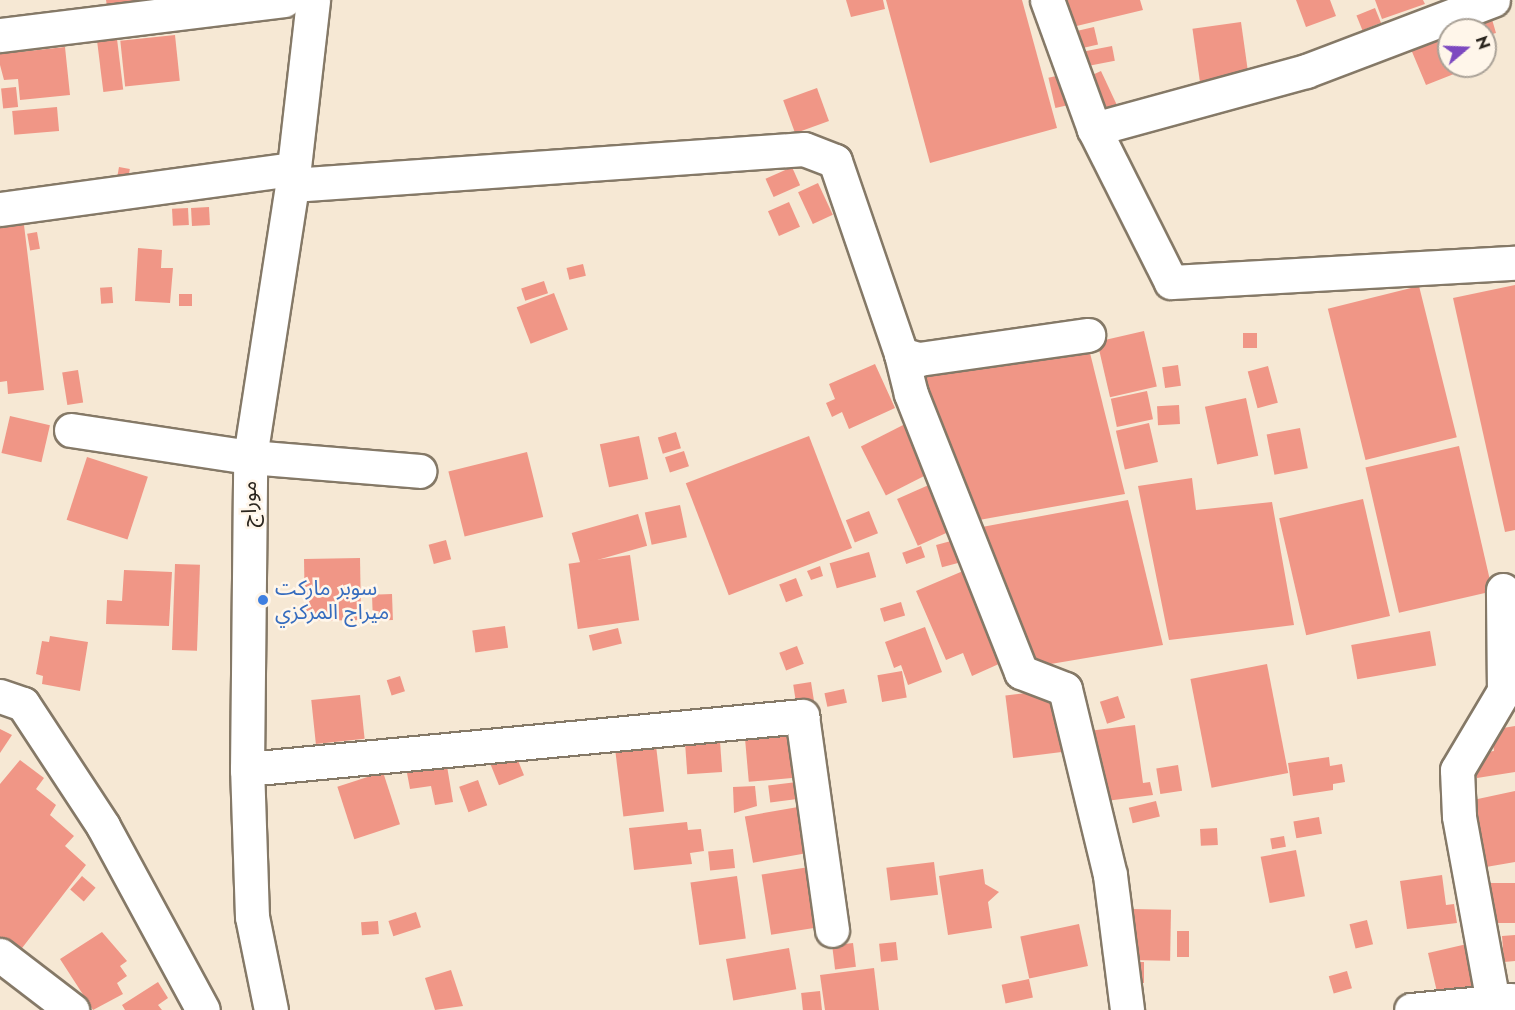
<!DOCTYPE html>
<html>
<head>
<meta charset="utf-8">
<style>
	body { margin:0 }
	#map { position:relative; width:1515px; height:1010px; overflow:hidden; background:#f6e8d4; font-family:Jost,"Noto Sans Arabic",sans-serif }
	div>[style] { position:absolute }
	[style*='--x'] { left:calc(var(--x)*1px); top:calc(var(--y)*1px); width:calc(var(--w)*1px); rotate:calc(var(--a)*1deg) }
	.building>* { inset:0; background:#f09686; transform-origin:0 0 }
	.roads { filter:drop-shadow(2px 0 #857967) drop-shadow(-2px 0 #857967) drop-shadow(0 2px #857967) drop-shadow(0 -2px #857967) }
	.minor>* { height:33px; margin:-16.5px; padding:0 16.5px; transform-origin:16.5px; border-radius:16.5px; background:#fff }
	.major>* { height:33px; margin:-16.5px; padding:0 16.5px; transform-origin:16.5px; border-radius:16.5px; background:#fff }
	.dots>* { width:16px; height:16px; translate:-50% -50%; box-sizing:border-box; border:3px solid #fff6ea; border-radius:50% }
	span { translate:-50% -50%; white-space:nowrap; text-align:center; line-height:1.15; -webkit-text-stroke:5px #fff6ea; paint-order:stroke }
	.street-label { font-size:21px; color:#2a251e }
	.shop-label { font-size:21px; color:#366cbe }
	.left { translate:0 -50%; text-align:left }
	.north { position:absolute; left:1437px; top:18px; width:60px; height:60px; box-sizing:border-box; background:#fff6ea; border:2px solid #aaa298; border-radius:50%; rotate:71deg; font-size:16px; font-weight:700; line-height:24px; text-align:center; color:#2a251e }
	.north::after { content:''; display:block; margin:auto; width:21px; height:27px; background:#7d49c0; clip-path:polygon(50% 0,100% 100%,50% 72%,0 100%) }
</style>
</head>
<body>
<div id="map">
	<div class="building">
		<i style="clip-path:polygon(106px 0,135px 0,135px 1px,107px 6px)"></i>
		<i style="clip-path:polygon(846px 0,883px 0,885px 9px,851px 17px)"></i>
		<i style="clip-path:polygon(886px 0,1022px 0,1057px 128px,930px 163px)"></i>
		<i style="clip-path:polygon(1053px 0,1140px 0,1143px 10px,1060px 30px)"></i>
		<i style="clip-path:polygon(1296px 0,1330px 0,1336px 16px,1306px 27px)"></i>
		<i style="clip-path:polygon(1375px 0,1423px 0,1425px 4px,1382px 19px)"></i>
		<i style="left:1375px;top:8px;width:16px;height:20px;rotate:68deg"></i>
		<i style="clip-path:polygon(1491px 16px,1496px 33px,1485px 36px,1485px 30px,1473px 30px,1471px 23px)"></i>
		<i style="left:1241px;top:22px;width:56px;height:49px;rotate:82deg"></i>
		<i style="left:1094px;top:27px;width:18px;height:29px;rotate:77deg"></i>
		<i style="clip-path:polygon(1444px 33px,1449px 66px,1459px 72px,1426px 85px,1410px 47px)"></i>
		<i style="left:175px;top:35px;width:46px;height:55px;rotate:84deg"></i>
		<i style="left:117px;top:39px;width:51px;height:20px;rotate:83deg"></i>
		<i style="clip-path:polygon(18px 43px,19px 52px,65px 47px,70px 95px,20px 100px,18px 79px,4px 80px,0 65px,0 44px)"></i>
		<i style="left:1112px;top:46px;width:15px;height:38px;rotate:79deg"></i>
		<i style="left:1101px;top:71px;width:40px;height:21px;rotate:65deg"></i>
		<i style="left:1065px;top:74px;width:31px;height:17px;rotate:77deg"></i>
		<i style="left:16px;top:87px;width:20px;height:15px;rotate:84deg"></i>
		<i style="left:817px;top:88px;width:35px;height:36px;rotate:70deg"></i>
		<i style="left:57px;top:107px;width:24px;height:45px;rotate:85deg"></i>
		<i style="left:119px;top:167px;width:11px;height:11px;rotate:10deg"></i>
		<i style="left:792px;top:167px;width:20px;height:29px;rotate:66deg"></i>
		<i style="left:818px;top:183px;width:35px;height:22px;rotate:65deg"></i>
		<i style="left:789px;top:202px;width:27px;height:23px;rotate:66deg"></i>
		<i style="left:209px;top:207px;width:18px;height:18px;rotate:87deg"></i>
		<i style="left:188px;top:208px;width:17px;height:16px;rotate:87deg"></i>
		<i style="clip-path:polygon(24px 225px,44px 390px,8px 394px,7px 381px,0 382px,0 228px)"></i>
		<i style="left:37px;top:232px;width:17px;height:10px;rotate:80deg"></i>
		<i style="clip-path:polygon(138px 248px,162px 250px,161px 268px,173px 268px,170px 303px,135px 301px)"></i>
		<i style="left:583px;top:264px;width:12px;height:17px;rotate:76deg"></i>
		<i style="left:544px;top:281px;width:13px;height:24px;rotate:72deg"></i>
		<i style="clip-path:polygon(1515px 285px,1515px 530px,1505px 532px,1453px 298px)"></i>
		<i style="left:1419px;top:286px;width:156px;height:94px;rotate:76deg"></i>
		<i style="left:112px;top:287px;width:16px;height:12px;rotate:86deg"></i>
		<i style="left:554px;top:293px;width:39px;height:40px;rotate:69deg"></i>
		<i style="left:192px;top:294px;width:12px;height:13px;rotate:90deg"></i>
		<i style="left:1144px;top:331px;width:57px;height:48px;rotate:77deg"></i>
		<i style="left:1243px;top:333px;width:14px;height:15px"></i>
		<i style="clip-path:polygon(1089px 349px,1125px 494px,979px 520px,915px 376px)"></i>
		<i style="clip-path:polygon(875px 364px,895px 408px,849px 429px,842px 412px,832px 417px,826px 403px,835px 399px,829px 384px)"></i>
		<i style="left:1178px;top:365px;width:21px;height:16px;rotate:82deg"></i>
		<i style="left:1268px;top:366px;width:38px;height:21px;rotate:75deg"></i>
		<i style="left:78px;top:370px;width:33px;height:16px;rotate:81deg"></i>
		<i style="left:1147px;top:391px;width:29px;height:37px;rotate:78deg"></i>
		<i style="left:1246px;top:398px;width:59px;height:42px;rotate:78deg"></i>
		<i style="left:1179px;top:405px;width:19px;height:22px;rotate:87deg"></i>
		<i style="left:10px;top:416px;width:41px;height:38px;rotate:13deg"></i>
		<i style="left:909px;top:422px;width:55px;height:54px;rotate:63deg"></i>
		<i style="left:1149px;top:423px;width:40px;height:34px;rotate:77deg"></i>
		<i style="left:1300px;top:428px;width:41px;height:34px;rotate:79deg"></i>
		<i style="left:676px;top:432px;width:17px;height:19px;rotate:73deg"></i>
		<i style="left:639px;top:436px;width:44px;height:40px;rotate:78deg"></i>
		<i style="left:809px;top:436px;width:120px;height:132px;rotate:69deg"></i>
		<i style="left:1459px;top:446px;width:149px;height:96px;rotate:77deg"></i>
		<i style="left:684px;top:451px;width:16px;height:20px;rotate:72deg"></i>
		<i style="left:527px;top:452px;width:67px;height:81px;rotate:76deg"></i>
		<i style="left:87px;top:457px;width:64px;height:66px;rotate:18deg"></i>
		<i style="clip-path:polygon(1192px 478px,1196px 510px,1272px 502px,1294px 625px,1169px 640px,1138px 486px)"></i>
		<i style="left:940px;top:480px;width:51px;height:47px;rotate:66deg"></i>
		<i style="left:1363px;top:499px;width:120px;height:86px;rotate:77deg"></i>
		<i style="clip-path:polygon(1128px 500px,1163px 645px,1027px 668px,1004px 610px,982px 527px)"></i>
		<i style="left:680px;top:505px;width:33px;height:36px;rotate:78deg"></i>
		<i style="left:869px;top:511px;width:24px;height:25px;rotate:68deg"></i>
		<i style="left:638px;top:514px;width:33px;height:69px;rotate:74deg"></i>
		<i style="left:966px;top:537px;width:23px;height:31px;rotate:75deg"></i>
		<i style="left:446px;top:540px;width:20px;height:18px;rotate:75deg"></i>
		<i style="left:921px;top:546px;width:12px;height:20px;rotate:70deg"></i>
		<i style="left:869px;top:552px;width:26px;height:41px;rotate:74deg"></i>
		<i style="left:630px;top:555px;width:66px;height:62px;rotate:82deg"></i>
		<i style="left:360px;top:558px;width:62px;height:56px;rotate:89deg"></i>
		<i style="left:175px;top:564px;width:25px;height:86px;rotate:2deg"></i>
		<i style="clip-path:polygon(820px 566px,823px 576px,811px 580px,807px 571px)"></i>
		<i style="clip-path:polygon(124px 570px,172px 572px,169px 626px,106px 624px,107px 600px,122px 601px)"></i>
		<i style="clip-path:polygon(963px 571px,989px 631px,1010px 659px,972px 676px,963px 653px,946px 660px,916px 591px)"></i>
		<i style="left:796px;top:578px;width:19px;height:18px;rotate:69deg"></i>
		<i style="left:392px;top:594px;width:26px;height:20px;rotate:88deg"></i>
		<i style="left:901px;top:602px;width:14px;height:22px;rotate:73deg"></i>
		<i style="left:505px;top:626px;width:22px;height:33px;rotate:82deg"></i>
		<i style="clip-path:polygon(925px 627px,942px 672px,908px 685px,901px 665px,894px 668px,885px 642px)"></i>
		<i style="left:618px;top:628px;width:16px;height:30px;rotate:76deg"></i>
		<i style="left:1430px;top:631px;width:35px;height:80px;rotate:80deg"></i>
		<i style="clip-path:polygon(50px 636px,88px 642px,80px 691px,42px 684px,43px 676px,36px 674px,42px 641px,49px 642px)"></i>
		<i style="left:797px;top:646px;width:19px;height:19px;rotate:69deg"></i>
		<i style="left:1267px;top:664px;width:111px;height:78px;rotate:79deg"></i>
		<i style="left:902px;top:671px;width:27px;height:25px;rotate:80deg"></i>
		<i style="left:400px;top:676px;width:16px;height:14px;rotate:72deg"></i>
		<i style="left:811px;top:682px;width:20px;height:18px;rotate:81deg"></i>
		<i style="left:844px;top:689px;width:14px;height:20px;rotate:78deg"></i>
		<i style="left:1058px;top:689px;width:63px;height:53px;rotate:83deg"></i>
		<i style="left:360px;top:695px;width:44px;height:49px;rotate:84deg"></i>
		<i style="left:1118px;top:696px;width:23px;height:19px;rotate:72deg"></i>
		<i style="left:790px;top:725px;width:53px;height:46px;rotate:85deg"></i>
		<i style="clip-path:polygon(1135px 725px,1143px 783px,1150px 782px,1153px 795px,1098px 802px,1089px 731px)"></i>
		<i style="clip-path:polygon(1515px 726px,1515px 772px,1477px 778px,1473px 754px,1494px 751px,1491px 730px)"></i>
		<i style="clip-path:polygon(0 729px,12px 735px,0 753px)"></i>
		<i style="left:720px;top:741px;width:31px;height:35px;rotate:86deg"></i>
		<i style="left:656px;top:746px;width:66px;height:41px;rotate:83deg"></i>
		<i style="left:515px;top:753px;width:24px;height:27px;rotate:68deg"></i>
		<i style="clip-path:polygon(1329px 757px,1330px 766px,1342px 764px,1345px 782px,1333px 784px,1333px 790px,1293px 796px,1288px 763px)"></i>
		<i style="clip-path:polygon(20px 760px,44px 778px,36px 789px,56px 805px,50px 815px,74px 836px,65px 846px,86px 865px,19px 952px,0 937px,0 784px)"></i>
		<i style="left:1178px;top:765px;width:26px;height:22px;rotate:81deg"></i>
		<i style="clip-path:polygon(447px 766px,453px 802px,435px 805px,431px 786px,410px 789px,407px 773px)"></i>
		<i style="left:383px;top:772px;width:55px;height:48px;rotate:72deg"></i>
		<i style="left:478px;top:780px;width:27px;height:20px;rotate:70deg"></i>
		<i style="left:797px;top:782px;width:17px;height:29px;rotate:83deg"></i>
		<i style="clip-path:polygon(755px 786px,757px 806px,734px 813px,733px 787px)"></i>
		<i style="clip-path:polygon(1515px 791px,1515px 862px,1486px 867px,1481px 839px,1476px 840px,1473px 800px)"></i>
		<i style="left:1156px;top:801px;width:16px;height:28px;rotate:76deg"></i>
		<i style="left:798px;top:807px;width:47px;height:54px;rotate:80deg"></i>
		<i style="left:1319px;top:817px;width:17px;height:26px;rotate:80deg"></i>
		<i style="clip-path:polygon(687px 822px,688px 830px,701px 829px,704px 851px,690px 853px,692px 864px,634px 870px,629px 828px)"></i>
		<i style="left:1217px;top:828px;width:17px;height:17px;rotate:87deg"></i>
		<i style="left:1284px;top:836px;width:11px;height:14px;rotate:80deg"></i>
		<i style="left:733px;top:849px;width:19px;height:25px;rotate:84deg"></i>
		<i style="left:1296px;top:850px;width:47px;height:36px;rotate:79deg"></i>
		<i style="left:934px;top:862px;width:33px;height:48px;rotate:83deg"></i>
		<i style="left:809px;top:867px;width:61px;height:48px;rotate:81deg"></i>
		<i style="clip-path:polygon(983px 869px,985px 884px,999px 892px,988px 902px,992px 928px,948px 935px,939px 876px)"></i>
		<i style="clip-path:polygon(1442px 875px,1446px 905px,1454px 904px,1457px 923px,1407px 929px,1400px 881px)"></i>
		<i style="left:82px;top:876px;width:18px;height:18px;rotate:41deg"></i>
		<i style="left:737px;top:876px;width:63px;height:47px;rotate:82deg"></i>
		<i style="left:1484px;top:883px;width:31px;height:40px"></i>
		<i style="left:1131px;top:909px;width:40px;height:51px;rotate:1deg"></i>
		<i style="left:416px;top:912px;width:16px;height:29px;rotate:72deg"></i>
		<i style="left:1367px;top:920px;width:25px;height:18px;rotate:76deg"></i>
		<i style="left:378px;top:921px;width:13px;height:17px;rotate:86deg"></i>
		<i style="left:1079px;top:924px;width:43px;height:60px;rotate:78deg"></i>
		<i style="left:1177px;top:931px;width:12px;height:26px"></i>
		<i style="clip-path:polygon(102px 932px,127px 961px,120px 966px,127px 976px,117px 983px,123px 994px,93px 1010px,60px 959px)"></i>
		<i style="clip-path:polygon(1515px 935px,1515px 961px,1504px 962px,1502px 936px)"></i>
		<i style="left:896px;top:942px;width:18px;height:17px;rotate:84deg"></i>
		<i style="left:853px;top:943px;width:24px;height:21px;rotate:83deg"></i>
		<i style="left:1467px;top:944px;width:50px;height:40px;rotate:77deg"></i>
		<i style="left:789px;top:948px;width:42px;height:64px;rotate:80deg"></i>
		<i style="left:1130px;top:962px;width:14px;height:21px"></i>
		<i style="clip-path:polygon(874px 968px,879px 1010px,825px 1010px,820px 975px)"></i>
		<i style="clip-path:polygon(451px 970px,463px 1006px,435px 1010px,425px 978px)"></i>
		<i style="left:1347px;top:971px;width:18px;height:19px;rotate:74deg"></i>
		<i style="left:1029px;top:979px;width:19px;height:28px;rotate:78deg"></i>
		<i style="clip-path:polygon(158px 982px,168px 998px,158px 1005px,162px 1010px,125px 1010px,122px 1005px)"></i>
		<i style="left:820px;top:991px;width:19px;height:19px;rotate:84deg"></i>
	</div>
	<div class="roads">
		<div class="minor">
			<i style="--x:1047;--y:0;--w:137;--a:70"></i>
			<i style="--x:1094;--y:129;--w:171;--a:63.3"></i>
			<i style="--x:1171;--y:282;--w:345;--a:-3.2"></i>
			<i style="--x:0;--y:35;--w:286;--a:-7"></i>
			<i style="--x:1094;--y:129;--w:220;--a:-15.3"></i>
			<i style="--x:1306;--y:71;--w:200;--a:-20.8"></i>
			<i style="--x:292;--y:185;--w:513;--a:-4.02"></i>
			<i style="--x:804;--y:149;--w:33;--a:21"></i>
			<i style="--x:835;--y:161;--w:204;--a:71.1"></i>
			<i style="--x:901;--y:354;--w:19;--a:16"></i>
			<i style="--x:919;--y:359;--w:171;--a:-8.1"></i>
			<i style="--x:0;--y:209;--w:295;--a:-7.8"></i>
			<i style="--x:901;--y:354;--w:41;--a:76"></i>
			<i style="--x:911;--y:394;--w:299;--a:68.4"></i>
			<i style="--x:1021;--y:672;--w:47;--a:21.1"></i>
			<i style="--x:1065;--y:689;--w:191;--a:76.4"></i>
			<i style="--x:1110;--y:875;--w:136;--a:82.8"></i>
			<i style="--x:71;--y:430;--w:181;--a:8.6"></i>
			<i style="--x:250;--y:457;--w:170;--a:4.7"></i>
			<i style="--x:0;--y:696;--w:24;--a:19"></i>
			<i style="--x:23;--y:704;--w:146;--a:56.7"></i>
			<i style="--x:103;--y:826;--w:209;--a:61.5"></i>
			<i style="--x:247;--y:769;--w:558;--a:-5.45"></i>
			<i style="--x:802;--y:716;--w:216;--a:82"></i>
			<i style="--x:0;--y:955;--w:91;--a:37.4"></i>
			<i style="--x:1493;--y:1002;--w:189;--a:-100.4"></i>
			<i style="--x:1459;--y:816;--w:46;--a:-92.5"></i>
			<i style="--x:1457;--y:770;--w:92;--a:-59.3"></i>
			<i style="--x:1504;--y:691;--w:101;--a:-90.6"></i>
			<i style="--x:1411;--y:1010;--w:102;--a:-5.6"></i>
		</div>
		<div class="major">
			<i style="--x:271;--y:1010;--w:95;--a:-101.5"></i>
			<i style="--x:252;--y:917;--w:148;--a:-91.9"></i>
			<i style="--x:247;--y:769;--w:312;--a:-89.4"></i>
			<i style="--x:250;--y:457;--w:275;--a:-81.2"></i>
			<i style="--x:292;--y:185;--w:186;--a:-83.5"></i>
		</div>
	</div>
	<div class="dots">
		<i style="left:263px;top:600px;background:#3f7fe0"></i>
	</div>
	<div class="street-label">
		<span style="left:249px;top:504px;rotate:-90deg">موراج</span>
	</div>
	<div class="shop-label">
		<span class="left" style="left:275px;top:600px">سوبر ماركت<br>ميراج المركزي</span>
	</div>
	<div class="north">N</div>
</div>
</body>
</html>
